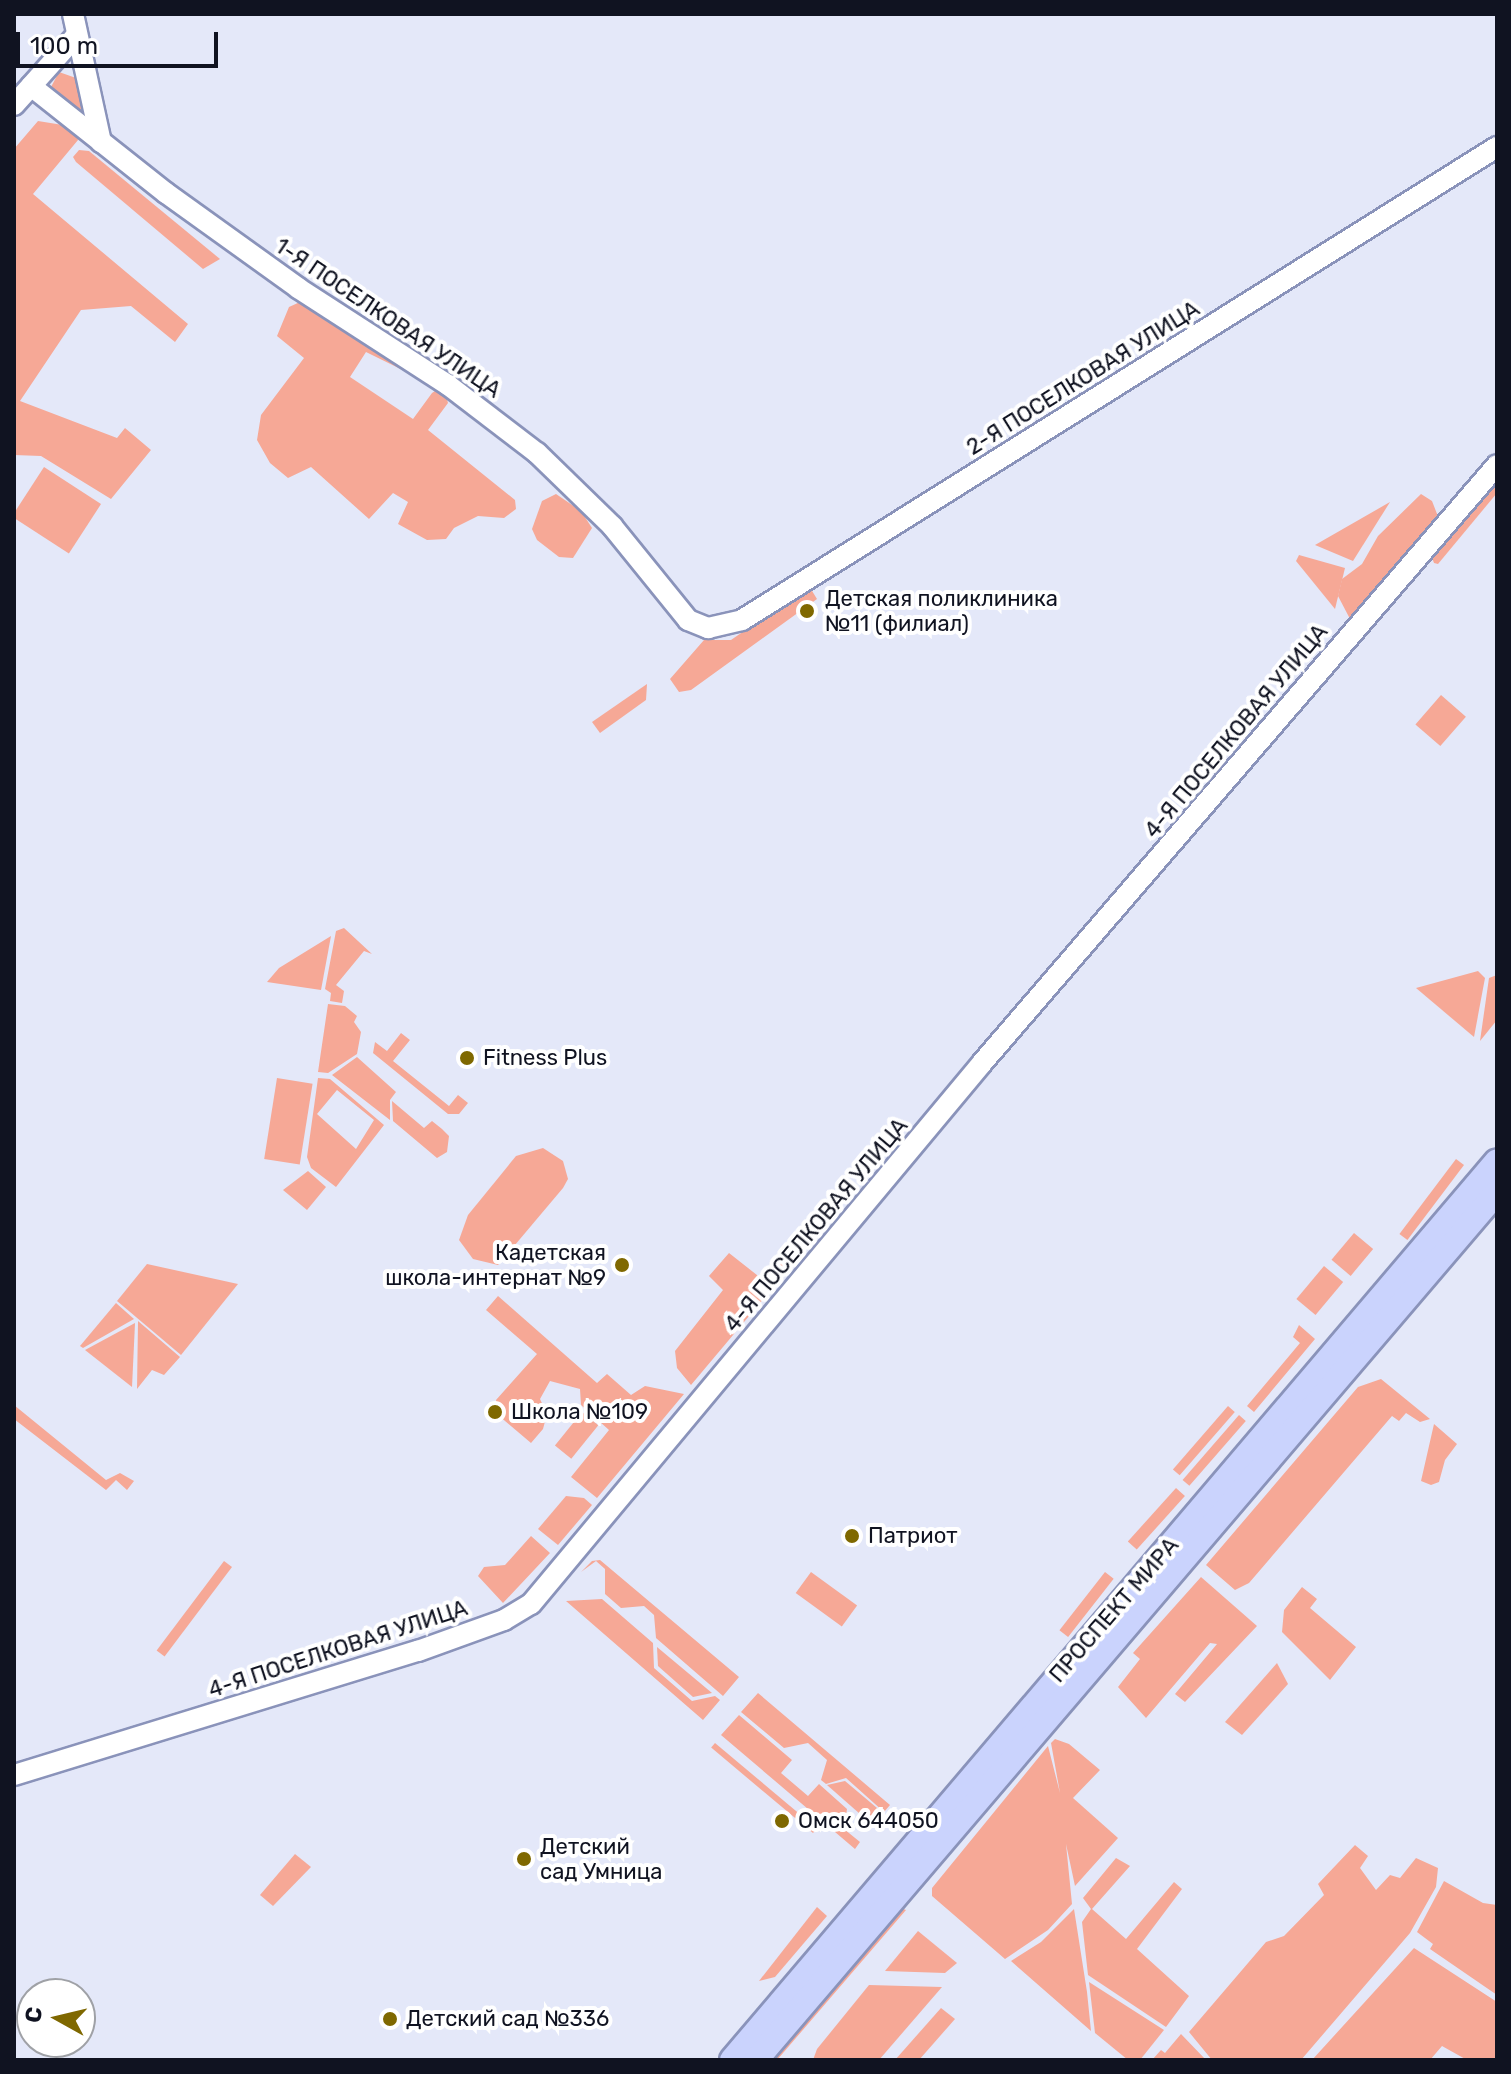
<!DOCTYPE html>
<html>
<head>
<meta charset="utf-8">
<style>
	body { margin:0 }
	#map { position:relative; width:1511px; height:2074px; overflow:hidden; background:#e4e8f9; font-family:Rubik,sans-serif }
	div>[style] { position:absolute }
	[style*='--x'] { left:calc(var(--x)*1px); top:calc(var(--y)*1px); width:calc(var(--w)*1px); rotate:calc(var(--a)*1deg) }
	.green>* { inset:0; background:#f6a896; transform-origin:0 0 }
	.roads { filter:drop-shadow(2px 0 #8a93ba) drop-shadow(-2px 0 #8a93ba) drop-shadow(0 2px #8a93ba) drop-shadow(0 -2px #8a93ba) }
	.minor>* { height:20px; margin:-10px; padding:0 10px; transform-origin:10px; border-radius:10px; background:#fff }
	.major>* { height:24px; margin:-12px; padding:0 12px; transform-origin:12px; border-radius:12px; background:#cad3fd }
	.dots>* { width:22px; height:22px; translate:-50% -50%; box-sizing:border-box; border:4px solid #fff; border-radius:50% }
	span { translate:-50% -50%; white-space:nowrap; text-align:center; line-height:1.15; -webkit-text-stroke:8px #fff; paint-order:stroke }
	.street-label { font-size:22px; color:#101321 }
	.poi-label { font-size:22px; color:#101321 }
	.left { translate:0 -50%; text-align:left }
	.right { translate:-100% -50%; text-align:right }
	.frame { position:absolute; inset:0; border:16px solid #101321; pointer-events:none }
	.north { position:absolute; left:16px; top:1978px; width:80px; height:80px; box-sizing:border-box; background:#fff; border:2px solid #9fa1a6; border-radius:50%; rotate:278deg; font-size:22px; font-weight:700; line-height:32px; text-align:center; color:#101321 }
	.north::after { content:''; display:block; margin:auto; width:28px; height:36px; background:#7f6800; clip-path:polygon(50% 0,100% 100%,50% 72%,0 100%) }
	.scale { position:absolute; left:16px; top:32px; width:202px; height:36px; box-sizing:border-box; border:4px solid #101321; border-top:0; padding-left:10px; font-size:24px; line-height:28px; white-space:nowrap; color:#101321; -webkit-text-stroke:6px #fff; paint-order:stroke }
</style>
</head>
<body>
<div id="map">
	<div class="green">
		<i style="clip-path:polygon(59px 72px,76px 78px,83px 107px,80px 111px,51px 87px)"></i>
		<i style="clip-path:polygon(38px 121px,75px 127px,78px 140px,33px 194px,188px 324px,175px 342px,131px 306px,81px 310px,20px 401px,117px 438px,125px 428px,151px 450px,111px 499px,41px 456px,14px 455px,14px 149px)"></i>
		<i style="clip-path:polygon(79px 150px,89px 151px,220px 259px,203px 269px,76px 162px,73px 157px)"></i>
		<i style="clip-path:polygon(300px 302px,354px 338px,376px 343px,431px 384px,366px 352px,350px 377px,413px 419px,432px 393px,438px 389px,446px 396px,448px 403px,428px 430px,515px 500px,516px 509px,504px 518px,478px 516px,454px 528px,446px 539px,427px 540px,398px 524px,408px 502px,393px 493px,369px 519px,311px 467px,288px 478px,270px 463px,257px 440px,261px 415px,304px 358px,277px 336px,289px 307px)"></i>
		<i style="left:44px;top:467px;width:68px;height:59px;rotate:33deg"></i>
		<i style="clip-path:polygon(1497px 478px,1497px 493px,1438px 564px,1434px 563px,1431px 555px)"></i>
		<i style="clip-path:polygon(556px 494px,581px 511px,592px 528px,573px 558px,559px 557px,537px 540px,532px 529px,542px 501px)"></i>
		<i style="clip-path:polygon(1421px 494px,1432px 501px,1439px 519px,1414px 545px,1403px 567px,1385px 580px,1355px 618px,1349px 617px,1338px 596px,1342px 579px,1362px 564px,1378px 536px)"></i>
		<i style="clip-path:polygon(1390px 502px,1353px 561px,1315px 545px)"></i>
		<i style="clip-path:polygon(1299px 555px,1345px 568px,1335px 609px,1296px 561px)"></i>
		<i style="clip-path:polygon(809px 586px,817px 599px,691px 690px,679px 692px,670px 679px,704px 640px,731px 640px)"></i>
		<i style="clip-path:polygon(647px 684px,646px 700px,600px 733px,592px 722px)"></i>
		<i style="left:1441px;top:695px;width:33px;height:39px;rotate:41deg"></i>
		<i style="clip-path:polygon(344px 928px,372px 954px,364px 951px,336px 985px,344px 991px,342px 1003px,330px 1001px,331px 993px,325px 989px,336px 931px)"></i>
		<i style="clip-path:polygon(331px 936px,321px 990px,267px 982px,279px 968px)"></i>
		<i style="clip-path:polygon(1478px 971px,1485px 978px,1474px 1037px,1416px 988px)"></i>
		<i style="clip-path:polygon(1497px 975px,1497px 1020px,1480px 1041px,1489px 978px)"></i>
		<i style="clip-path:polygon(328px 1004px,345px 1006px,357px 1016px,354px 1022px,361px 1032px,357px 1054px,328px 1073px,318px 1072px)"></i>
		<i style="clip-path:polygon(401px 1033px,410px 1040px,393px 1061px,449px 1106px,458px 1095px,468px 1103px,459px 1114px,448px 1114px,373px 1053px,375px 1042px,387px 1051px)"></i>
		<i style="clip-path:polygon(357px 1057px,396px 1092px,390px 1100px,390px 1120px,332px 1075px)"></i>
		<i style="left:277px;top:1078px;width:36px;height:82px;rotate:9deg"></i>
		<i style="clip-path:polygon(evenodd,318px 1078px,330px 1079px,384px 1125px,336px 1187px,311px 1168px,307px 1157px,318px 1078px,337px 1090px,374px 1120px,356px 1149px,317px 1114px,337px 1090px)"></i>
		<i style="clip-path:polygon(392px 1101px,424px 1128px,432px 1121px,442px 1129px,449px 1136px,447px 1152px,437px 1158px,393px 1121px)"></i>
		<i style="clip-path:polygon(543px 1148px,563px 1161px,568px 1179px,563px 1188px,498px 1265px,473px 1259px,459px 1240px,468px 1215px,516px 1156px)"></i>
		<i style="left:1456px;top:1159px;width:10px;height:94px;rotate:37deg"></i>
		<i style="clip-path:polygon(308px 1171px,326px 1187px,307px 1210px,283px 1190px)"></i>
		<i style="left:1354px;top:1233px;width:25px;height:35px;rotate:40deg"></i>
		<i style="clip-path:polygon(729px 1253px,762px 1279px,779px 1258px,797px 1259px,691px 1385px,677px 1368px,675px 1351px,723px 1290px,709px 1276px)"></i>
		<i style="clip-path:polygon(147px 1264px,238px 1284px,181px 1355px,117px 1301px)"></i>
		<i style="left:1324px;top:1266px;width:25px;height:43px;rotate:40deg"></i>
		<i style="clip-path:polygon(498px 1296px,597px 1383px,607px 1374px,631px 1395px,645px 1386px,684px 1394px,597px 1498px,571px 1477px,609px 1430px,581px 1405px,580px 1389px,550px 1381px,540px 1399px,547px 1414px,543px 1429px,531px 1443px,498px 1415px,496px 1400px,537px 1354px,486px 1310px)"></i>
		<i style="clip-path:polygon(116px 1303px,134px 1319px,83px 1348px,80px 1346px)"></i>
		<i style="clip-path:polygon(138px 1321px,180px 1357px,164px 1375px,152px 1370px,137px 1389px)"></i>
		<i style="clip-path:polygon(135px 1323px,132px 1387px,85px 1350px)"></i>
		<i style="clip-path:polygon(1299px 1325px,1315px 1339px,1254px 1412px,1247px 1406px,1300px 1343px,1293px 1337px)"></i>
		<i style="clip-path:polygon(1381px 1379px,1430px 1419px,1420px 1422px,1406px 1413px,1399px 1421px,1392px 1416px,1249px 1583px,1235px 1590px,1206px 1565px,1358px 1387px)"></i>
		<i style="clip-path:polygon(14px 1405px,106px 1480px,120px 1473px,134px 1481px,127px 1490px,116px 1480px,106px 1490px,14px 1419px)"></i>
		<i style="left:1228px;top:1406px;width:9px;height:84px;rotate:41deg"></i>
		<i style="left:582px;top:1412px;width:21px;height:43px;rotate:39deg"></i>
		<i style="left:1239px;top:1415px;width:9px;height:86px;rotate:41deg"></i>
		<i style="clip-path:polygon(1434px 1424px,1457px 1444px,1445px 1460px,1439px 1482px,1431px 1485px,1421px 1481px)"></i>
		<i style="left:1176px;top:1488px;width:12px;height:72px;rotate:42deg"></i>
		<i style="clip-path:polygon(566px 1496px,584px 1498px,592px 1505px,558px 1545px,538px 1529px)"></i>
		<i style="clip-path:polygon(531px 1536px,550px 1553px,503px 1603px,478px 1576px,484px 1567px,505px 1565px)"></i>
		<i style="clip-path:polygon(600px 1560px,739px 1677px,723px 1696px,656px 1638px,654px 1615px,644px 1606px,621px 1608px,605px 1594px,605px 1569px,596px 1561px,581px 1572px,592px 1561px)"></i>
		<i style="left:224px;top:1561px;width:10px;height:112px;rotate:37deg"></i>
		<i style="left:811px;top:1572px;width:57px;height:26px;rotate:36deg"></i>
		<i style="left:1105px;top:1572px;width:11px;height:74px;rotate:38deg"></i>
		<i style="clip-path:polygon(1201px 1577px,1257px 1626px,1185px 1702px,1175px 1694px,1217px 1644px,1210px 1643px,1146px 1718px,1118px 1687px,1140px 1659px,1133px 1653px)"></i>
		<i style="clip-path:polygon(1302px 1587px,1317px 1599px,1310px 1608px,1356px 1647px,1330px 1680px,1282px 1632px,1284px 1610px)"></i>
		<i style="clip-path:polygon(602px 1599px,653px 1643px,654px 1668px,692px 1701px,715px 1696px,720px 1700px,703px 1720px,566px 1601px)"></i>
		<i style="clip-path:polygon(657px 1647px,712px 1693px,693px 1697px,658px 1666px)"></i>
		<i style="clip-path:polygon(1277px 1663px,1288px 1684px,1242px 1735px,1225px 1722px)"></i>
		<i style="clip-path:polygon(758px 1693px,890px 1805px,884px 1812px,846px 1778px,826px 1784px,821px 1780px,827px 1760px,808px 1743px,784px 1748px,741px 1712px)"></i>
		<i style="clip-path:polygon(739px 1715px,792px 1760px,781px 1773px,808px 1796px,819px 1784px,847px 1809px,844px 1829px,860px 1842px,855px 1849px,721px 1735px)"></i>
		<i style="clip-path:polygon(1055px 1739px,1069px 1744px,1100px 1770px,1073px 1798px,1118px 1838px,1075px 1886px,1066px 1844px,1072px 1904px,1048px 1930px,1005px 1959px,932px 1896px,932px 1888px,1048px 1746px,1060px 1793px,1051px 1743px)"></i>
		<i style="left:715px;top:1743px;width:133px;height:6px;rotate:40deg"></i>
		<i style="clip-path:polygon(845px 1781px,883px 1813px,868px 1821px,827px 1785px)"></i>
		<i style="clip-path:polygon(1355px 1845px,1368px 1856px,1360px 1868px,1376px 1890px,1390px 1875px,1400px 1878px,1416px 1858px,1438px 1868px,1436px 1887px,1410px 1933px,1301px 2060px,1212px 2060px,1189px 2032px,1266px 1942px,1284px 1936px,1324px 1895px,1318px 1884px)"></i>
		<i style="clip-path:polygon(295px 1854px,311px 1867px,273px 1906px,260px 1895px)"></i>
		<i style="clip-path:polygon(1116px 1858px,1130px 1866px,1092px 1909px,1126px 1939px,1174px 1882px,1182px 1889px,1137px 1949px,1189px 1996px,1166px 2027px,1088px 1975px,1082px 1922px,1091px 1909px,1083px 1898px)"></i>
		<i style="clip-path:polygon(1444px 1881px,1483px 1903px,1497px 1905px,1497px 1995px,1430px 1949px,1433px 1944px,1417px 1932px)"></i>
		<i style="clip-path:polygon(817px 1907px,827px 1916px,775px 1977px,759px 1981px)"></i>
		<i style="clip-path:polygon(901px 1908px,906px 1910px,777px 2060px,769px 2060px)"></i>
		<i style="clip-path:polygon(1074px 1909px,1087px 1992px,1091px 2031px,1011px 1961px,1041px 1942px)"></i>
		<i style="clip-path:polygon(918px 1931px,957px 1963px,945px 1973px,885px 1971px)"></i>
		<i style="clip-path:polygon(1414px 1948px,1497px 2002px,1497px 2060px,1467px 2060px,1442px 2046px,1430px 2060px,1312px 2060px)"></i>
		<i style="clip-path:polygon(1089px 1982px,1164px 2030px,1140px 2060px,1128px 2060px,1095px 2033px)"></i>
		<i style="clip-path:polygon(869px 1985px,942px 1987px,879px 2060px,813px 2060px,817px 2049px)"></i>
		<i style="clip-path:polygon(941px 2008px,955px 2019px,919px 2060px,895px 2060px)"></i>
		<i style="clip-path:polygon(1181px 2034px,1206px 2060px,1152px 2060px,1161px 2050px,1165px 2053px)"></i>
	</div>
	<div class="roads">
		<div class="minor">
			<i style="--x:73;--y:14;--w:131;--a:77.7"></i>
			<i style="--x:31;--y:86;--w:172;--a:38.4"></i>
			<i style="--x:166;--y:193;--w:163;--a:35.7"></i>
			<i style="--x:298;--y:288;--w:179;--a:32.9"></i>
			<i style="--x:448;--y:385;--w:112;--a:37.4"></i>
			<i style="--x:537;--y:453;--w:105;--a:44.2"></i>
			<i style="--x:612;--y:526;--w:121;--a:51"></i>
			<i style="--x:688;--y:620;--w:22;--a:22"></i>
			<i style="--x:708;--y:628;--w:35;--a:-13"></i>
			<i style="--x:742;--y:620;--w:891;--a:-32.07"></i>
			<i style="--x:14;--y:105;--w:91;--a:-48.1"></i>
			<i style="--x:14;--y:1775;--w:423;--a:-17.1"></i>
			<i style="--x:418;--y:1651;--w:91;--a:-19.8"></i>
			<i style="--x:504;--y:1620;--w:31;--a:-31"></i>
			<i style="--x:531;--y:1604;--w:704;--a:-50.18"></i>
			<i style="--x:982;--y:1063;--w:789;--a:-49.26"></i>
		</div>
		<div class="major">
			<i style="--x:732;--y:2060;--w:1180;--a:-49.6"></i>
			<i style="--x:756;--y:2060;--w:1141;--a:-49.51"></i>
		</div>
	</div>
	<div class="dots">
		<i style="left:807px;top:611px;background:#7f6800"></i>
		<i style="left:467px;top:1058px;background:#7f6800"></i>
		<i style="left:622px;top:1265px;background:#7f6800"></i>
		<i style="left:495px;top:1412px;background:#7f6800"></i>
		<i style="left:852px;top:1536px;background:#7f6800"></i>
		<i style="left:782px;top:1821px;background:#7f6800"></i>
		<i style="left:524px;top:1859px;background:#7f6800"></i>
		<i style="left:390px;top:2019px;background:#7f6800"></i>
	</div>
	<div class="street-label">
		<span style="left:388px;top:318px;rotate:34deg">1-Я ПОСЕЛКОВАЯ УЛИЦА</span>
		<span style="left:1083px;top:378px;rotate:-32deg">2-Я ПОСЕЛКОВАЯ УЛИЦА</span>
		<span style="left:1236px;top:731px;rotate:-50deg">4-Я ПОСЕЛКОВАЯ УЛИЦА</span>
		<span style="left:816px;top:1225px;rotate:-50deg">4-Я ПОСЕЛКОВАЯ УЛИЦА</span>
		<span style="left:1114px;top:1610px;rotate:-49deg">ПРОСПЕКТ МИРА</span>
		<span style="left:338px;top:1649px;rotate:-18deg">4-Я ПОСЕЛКОВАЯ УЛИЦА</span>
	</div>
	<div class="poi-label">
		<span class="left" style="left:825px;top:611px">Детская поликлиника<br>№11 (филиал)</span>
		<span class="left" style="left:483px;top:1058px">Fitness Plus</span>
		<span class="right" style="left:606px;top:1265px">Кадетская<br>школа-интернат №9</span>
		<span class="left" style="left:511px;top:1412px">Школа №109</span>
		<span class="left" style="left:868px;top:1536px">Патриот</span>
		<span class="left" style="left:798px;top:1821px">Омск 644050</span>
		<span class="left" style="left:540px;top:1859px">Детский<br>сад Умница</span>
		<span class="left" style="left:406px;top:2019px">Детский сад №336</span>
	</div>
	<div class="frame"></div>
	<div class="north">С</div>
	<div class="scale">100 m</div>
</div>
</body>
</html>
